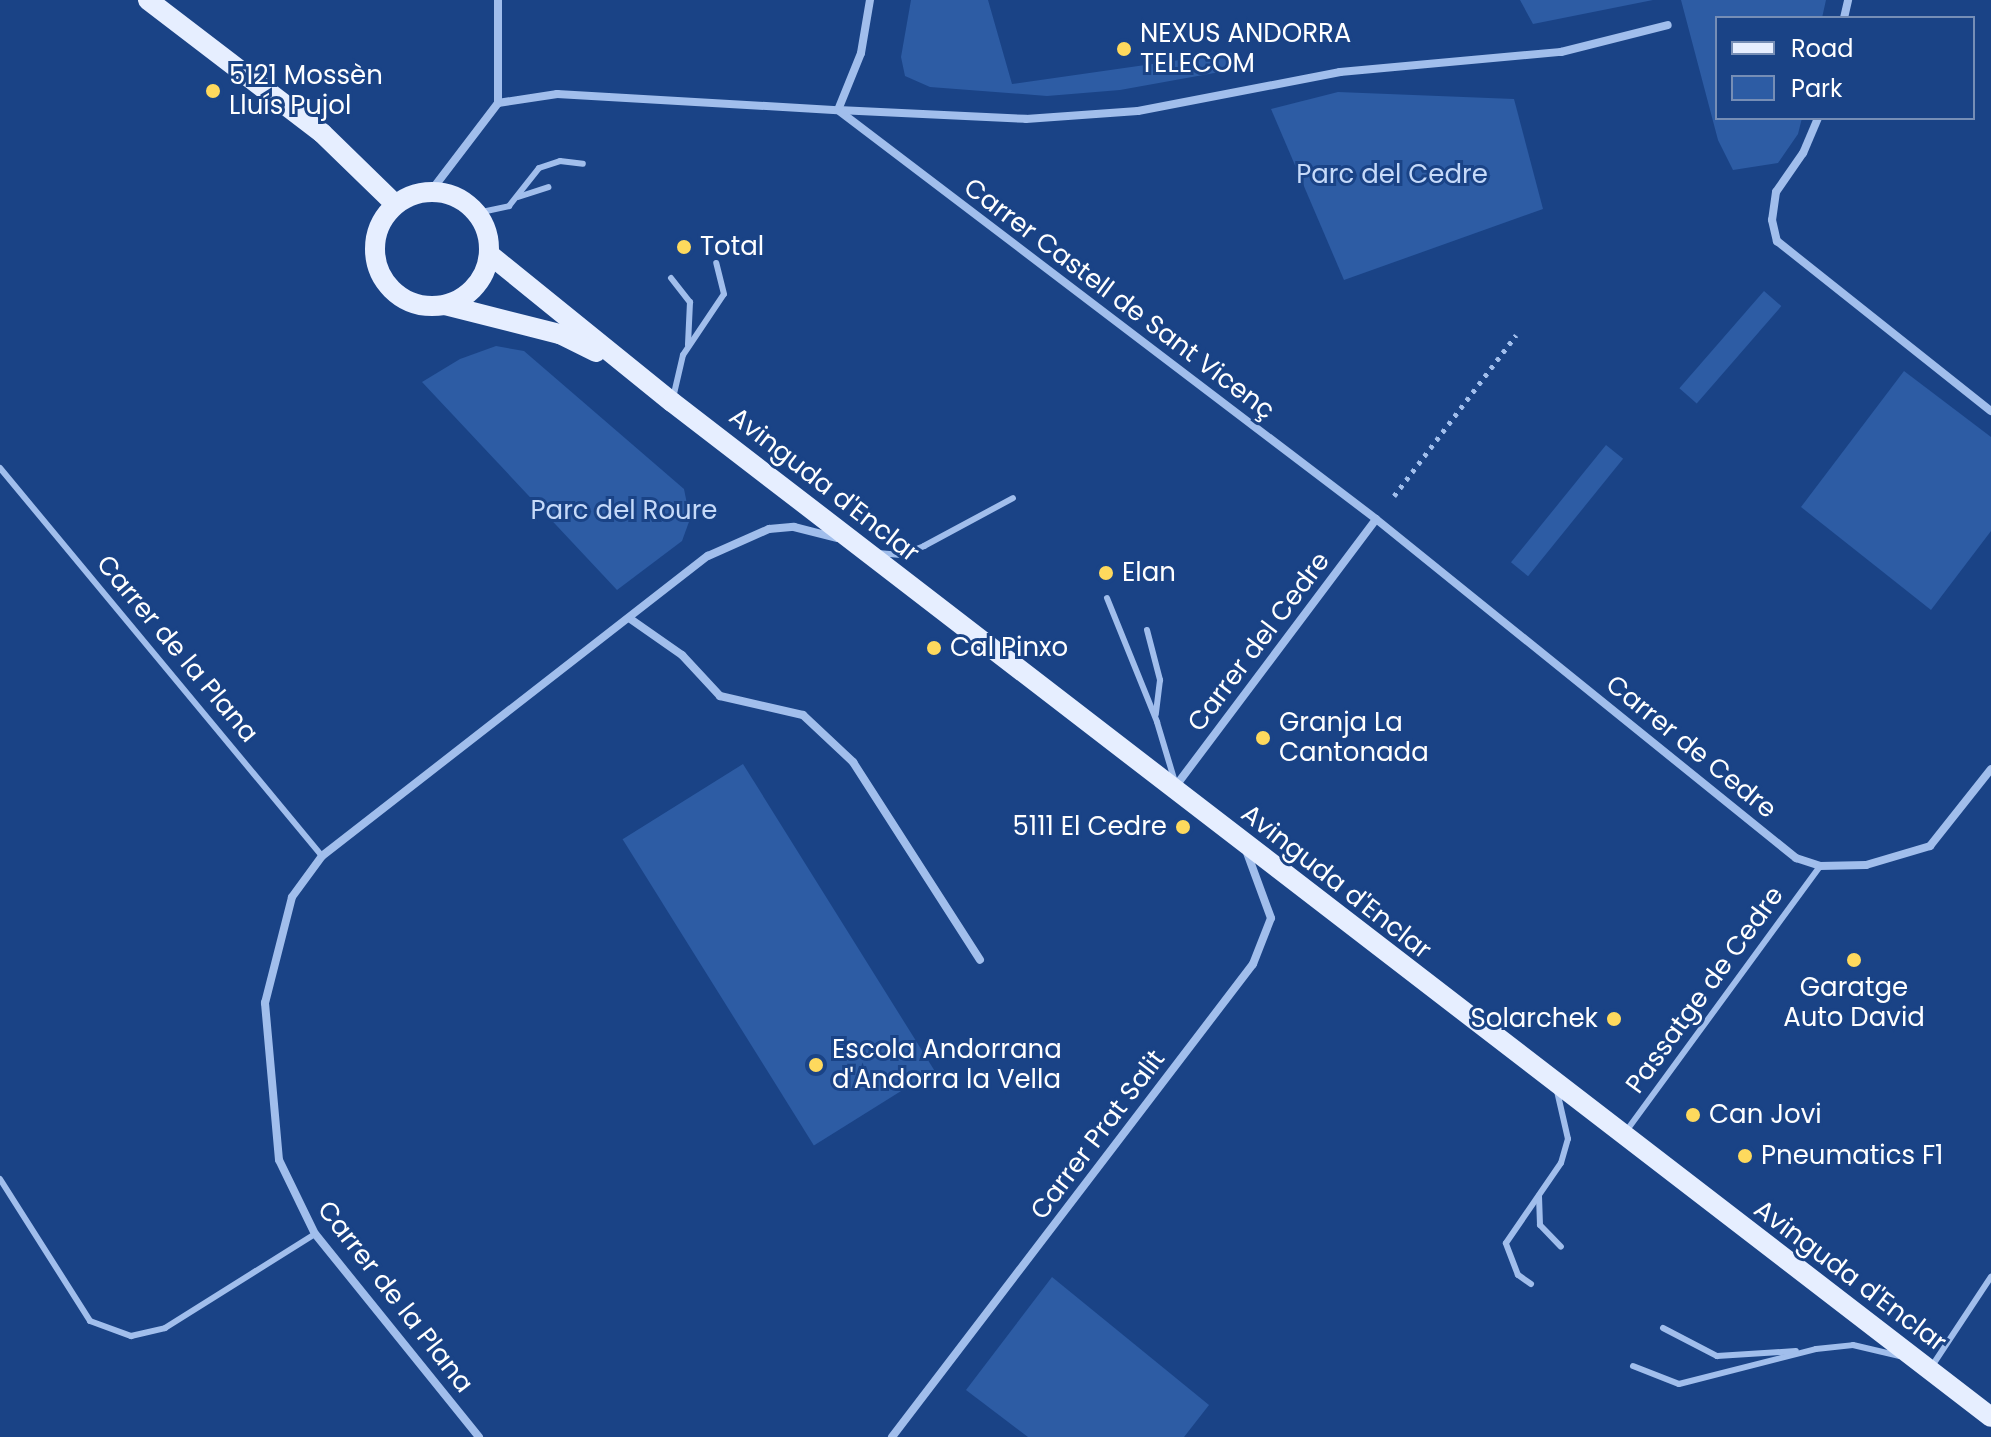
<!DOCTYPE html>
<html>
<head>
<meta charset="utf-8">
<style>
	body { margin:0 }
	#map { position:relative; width:1991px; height:1437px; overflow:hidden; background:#1a4386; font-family:Poppins,sans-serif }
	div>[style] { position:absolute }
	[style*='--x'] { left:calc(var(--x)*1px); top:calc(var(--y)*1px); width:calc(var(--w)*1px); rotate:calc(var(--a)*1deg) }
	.green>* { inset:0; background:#2d5ca4; transform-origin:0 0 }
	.path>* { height:5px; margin-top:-2.5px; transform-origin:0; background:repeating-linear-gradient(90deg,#a1beec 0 4px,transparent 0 10px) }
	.service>* { height:6px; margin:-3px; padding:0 3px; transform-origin:3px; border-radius:3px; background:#a1beec }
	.minor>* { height:8px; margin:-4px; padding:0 4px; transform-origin:4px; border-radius:4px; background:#a1beec }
	.primary>* { height:20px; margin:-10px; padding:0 10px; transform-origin:10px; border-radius:10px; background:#e6eeff }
	.primary>.ring { margin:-10px; padding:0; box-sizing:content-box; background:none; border:20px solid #e6eeff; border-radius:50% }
	.dots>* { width:22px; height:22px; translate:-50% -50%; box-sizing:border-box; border:4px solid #1a4386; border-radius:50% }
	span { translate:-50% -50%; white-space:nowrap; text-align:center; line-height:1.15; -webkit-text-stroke:6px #1a4386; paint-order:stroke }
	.poi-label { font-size:26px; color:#fff }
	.left { translate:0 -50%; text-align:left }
	.right { translate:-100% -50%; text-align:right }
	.park-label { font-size:26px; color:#c6daf9 }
	.street-label { font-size:26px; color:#fff }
	.legend { position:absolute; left:1715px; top:16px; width:260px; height:104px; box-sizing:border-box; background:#1a4386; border:2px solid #768eb6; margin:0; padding:10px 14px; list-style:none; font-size:24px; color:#fff }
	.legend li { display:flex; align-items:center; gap:16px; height:40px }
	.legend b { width:40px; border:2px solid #768eb6 }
</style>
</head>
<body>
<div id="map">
	<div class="green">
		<i style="clip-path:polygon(911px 0,988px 0,1012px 84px,1236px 52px,1242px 68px,1120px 90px,1047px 96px,930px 87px,905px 76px,901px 57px)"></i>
		<i style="clip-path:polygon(1520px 0,1653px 0,1533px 24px)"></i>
		<i style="clip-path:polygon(1681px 0,1826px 0,1822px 18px,1717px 18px,1717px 118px,1802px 118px,1798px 134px,1778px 163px,1733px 170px,1718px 140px)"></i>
		<i style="clip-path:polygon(1338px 92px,1514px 99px,1543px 209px,1344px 280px,1271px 109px)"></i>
		<i style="left:1764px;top:291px;width:23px;height:129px;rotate:41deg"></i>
		<i style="clip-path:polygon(496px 346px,524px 351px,684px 489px,690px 519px,682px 541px,617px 590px,422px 382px,460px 359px)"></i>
		<i style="clip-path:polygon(1904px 371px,1991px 437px,1991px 531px,1931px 610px,1801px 507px)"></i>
		<i style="left:1606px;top:445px;width:22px;height:151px;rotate:39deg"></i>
		<i style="left:743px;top:764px;width:361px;height:142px;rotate:58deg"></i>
		<i style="clip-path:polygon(1052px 1277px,1209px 1405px,1184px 1437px,1028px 1437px,966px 1390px)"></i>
	</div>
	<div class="path">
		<i style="--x:1394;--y:496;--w:202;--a:-52.8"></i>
	</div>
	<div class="service">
		<i style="--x:518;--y:197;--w:32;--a:-18"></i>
		<i style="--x:477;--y:213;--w:33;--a:-12"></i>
		<i style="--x:509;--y:206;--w:48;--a:-51.7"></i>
		<i style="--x:539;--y:168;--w:22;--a:-18"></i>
		<i style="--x:560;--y:161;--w:23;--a:7"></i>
		<i style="--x:671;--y:278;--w:31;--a:52"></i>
		<i style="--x:690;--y:302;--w:43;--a:92.7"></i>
		<i style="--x:673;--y:398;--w:44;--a:-76.9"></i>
		<i style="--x:683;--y:355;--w:73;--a:-56.1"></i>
		<i style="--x:724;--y:294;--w:32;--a:-104"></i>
		<i style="--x:0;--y:468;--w:504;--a:50.31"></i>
		<i style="--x:878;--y:553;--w:23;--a:5"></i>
		<i style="--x:901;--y:555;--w:25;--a:-21"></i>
		<i style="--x:924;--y:546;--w:101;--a:-28.3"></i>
		<i style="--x:1107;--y:598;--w:134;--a:68"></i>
		<i style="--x:1157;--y:722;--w:63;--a:73.3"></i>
		<i style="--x:1147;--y:630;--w:52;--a:75.4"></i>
		<i style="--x:1160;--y:680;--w:35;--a:97"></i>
		<i style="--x:1627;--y:1130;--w:327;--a:-53.8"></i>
		<i style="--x:0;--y:1179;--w:168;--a:57.6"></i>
		<i style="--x:90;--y:1321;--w:44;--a:20.1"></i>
		<i style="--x:131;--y:1336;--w:35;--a:-13"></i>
		<i style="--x:165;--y:1328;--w:177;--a:-32.1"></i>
		<i style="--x:1539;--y:1196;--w:29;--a:88"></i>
		<i style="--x:1540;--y:1225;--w:30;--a:46"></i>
		<i style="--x:1531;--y:1284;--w:16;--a:-145"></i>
		<i style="--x:1518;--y:1275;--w:34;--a:-111"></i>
		<i style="--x:1506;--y:1243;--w:97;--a:-55.5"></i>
		<i style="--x:1561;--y:1163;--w:25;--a:-74"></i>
		<i style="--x:1568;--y:1139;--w:49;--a:-102.9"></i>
		<i style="--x:1663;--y:1328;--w:61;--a:27.4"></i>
		<i style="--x:1717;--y:1356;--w:79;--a:-3.6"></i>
		<i style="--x:1633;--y:1366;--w:49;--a:21.4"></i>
		<i style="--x:1679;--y:1384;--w:141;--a:-14.3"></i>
		<i style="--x:1816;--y:1349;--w:37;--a:-6"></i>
		<i style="--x:1853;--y:1345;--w:48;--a:13.2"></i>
		<i style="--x:1932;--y:1366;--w:107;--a:-56.5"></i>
	</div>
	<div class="minor">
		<i style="--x:1844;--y:18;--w:18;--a:-77"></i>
		<i style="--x:498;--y:103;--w:60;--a:-8.7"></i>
		<i style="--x:557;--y:94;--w:281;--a:3.3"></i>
		<i style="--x:838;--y:110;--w:61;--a:-68"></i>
		<i style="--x:861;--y:53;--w:54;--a:-80.4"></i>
		<i style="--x:498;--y:103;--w:103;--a:-90"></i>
		<i style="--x:838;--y:110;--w:676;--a:37.24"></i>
		<i style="--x:1376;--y:519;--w:540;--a:38.91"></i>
		<i style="--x:1796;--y:858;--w:25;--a:18"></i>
		<i style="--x:1820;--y:866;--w:46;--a:-1.2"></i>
		<i style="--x:1866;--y:865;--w:67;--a:-16.5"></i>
		<i style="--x:1930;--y:846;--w:98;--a:-51.6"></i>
		<i style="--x:838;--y:110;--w:188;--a:2.7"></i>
		<i style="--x:1026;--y:119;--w:112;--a:-4.1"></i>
		<i style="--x:1138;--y:111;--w:206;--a:-10.9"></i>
		<i style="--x:1340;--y:72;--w:222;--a:-5.2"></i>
		<i style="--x:1561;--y:52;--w:110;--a:-14.2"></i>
		<i style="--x:1818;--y:118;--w:38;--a:113"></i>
		<i style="--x:1803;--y:153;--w:47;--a:124.7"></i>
		<i style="--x:1776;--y:192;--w:28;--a:98"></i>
		<i style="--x:1772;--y:220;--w:22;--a:77"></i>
		<i style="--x:1777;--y:241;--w:273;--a:38.5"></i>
		<i style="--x:431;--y:191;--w:111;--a:-52.7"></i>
		<i style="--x:629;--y:618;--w:65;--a:34.9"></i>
		<i style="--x:682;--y:655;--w:56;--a:47.2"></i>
		<i style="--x:720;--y:696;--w:85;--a:12.9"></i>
		<i style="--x:803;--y:715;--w:69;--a:43.2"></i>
		<i style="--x:853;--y:762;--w:235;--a:57.3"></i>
		<i style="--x:1175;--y:787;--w:335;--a:-53.1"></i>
		<i style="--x:479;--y:1437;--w:261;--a:-128.9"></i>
		<i style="--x:315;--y:1234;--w:82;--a:-115.9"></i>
		<i style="--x:279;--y:1160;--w:158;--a:-95.1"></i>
		<i style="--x:265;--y:1003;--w:109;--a:-75.7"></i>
		<i style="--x:292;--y:897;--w:51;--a:-53.8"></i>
		<i style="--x:322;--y:856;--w:489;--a:-37.9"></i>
		<i style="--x:708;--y:556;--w:67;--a:-23.9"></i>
		<i style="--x:769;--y:529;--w:25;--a:-5"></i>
		<i style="--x:794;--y:527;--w:44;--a:14.3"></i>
		<i style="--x:892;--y:1437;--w:595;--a:-52.65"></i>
		<i style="--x:1253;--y:964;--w:49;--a:-68.6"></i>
		<i style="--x:1271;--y:918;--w:72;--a:-110.2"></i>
	</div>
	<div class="primary">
		<i style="--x:148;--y:0;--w:219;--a:37.4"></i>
		<i style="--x:322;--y:133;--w:102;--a:44.2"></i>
		<i class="ring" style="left:375px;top:192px;width:94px;height:94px"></i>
		<i style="--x:489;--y:254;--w:235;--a:39"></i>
		<i style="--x:672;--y:402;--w:1664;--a:37.58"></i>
		<i style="--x:445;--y:305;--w:119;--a:14.2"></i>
		<i style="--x:560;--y:334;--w:40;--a:26.6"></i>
	</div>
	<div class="dots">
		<i style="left:1124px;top:49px;background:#fed95d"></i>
		<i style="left:213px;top:91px;background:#fed95d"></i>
		<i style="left:684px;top:247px;background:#fed95d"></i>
		<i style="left:1106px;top:573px;background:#fed95d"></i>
		<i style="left:934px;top:648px;background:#fed95d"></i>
		<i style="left:1263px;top:738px;background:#fed95d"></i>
		<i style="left:1183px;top:827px;background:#fed95d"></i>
		<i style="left:1854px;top:960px;background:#fed95d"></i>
		<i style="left:1614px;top:1019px;background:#fed95d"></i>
		<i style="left:816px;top:1065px;background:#fed95d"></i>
		<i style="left:1693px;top:1115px;background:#fed95d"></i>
		<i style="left:1745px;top:1156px;background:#fed95d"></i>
	</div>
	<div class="poi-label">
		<span class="left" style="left:1140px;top:49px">NEXUS ANDORRA<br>TELECOM</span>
		<span class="left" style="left:229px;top:91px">5121 Mossèn<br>Lluís Pujol</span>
		<span class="left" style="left:700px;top:247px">Total</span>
		<span class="left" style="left:1122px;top:573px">Elan</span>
		<span class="left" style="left:950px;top:648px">Cal Pinxo</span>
		<span class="left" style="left:1279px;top:738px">Granja La<br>Cantonada</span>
		<span class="right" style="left:1167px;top:827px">5111 El Cedre</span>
		<span style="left:1854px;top:1003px">Garatge<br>Auto David</span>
		<span class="right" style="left:1598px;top:1019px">Solarchek</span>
		<span class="left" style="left:832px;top:1065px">Escola Andorrana<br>d'Andorra la Vella</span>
		<span class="left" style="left:1709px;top:1115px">Can Jovi</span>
		<span class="left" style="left:1761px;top:1156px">Pneumatics F1</span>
	</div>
	<div class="park-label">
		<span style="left:1392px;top:175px">Parc del Cedre</span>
		<span style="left:624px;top:511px">Parc del Roure</span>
	</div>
	<div class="street-label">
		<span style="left:1119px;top:299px;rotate:37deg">Carrer Castell de Sant Vicenç</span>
		<span style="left:824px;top:485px;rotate:38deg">Avinguda d'Enclar</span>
		<span style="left:1259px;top:642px;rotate:-53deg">Carrer del Cedre</span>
		<span style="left:177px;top:649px;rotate:50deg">Carrer de la Plana</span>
		<span style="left:1691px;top:747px;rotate:39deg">Carrer de Cedre</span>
		<span style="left:1336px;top:882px;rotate:38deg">Avinguda d'Enclar</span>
		<span style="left:1705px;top:990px;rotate:-54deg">Passatge de Cedre</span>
		<span style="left:1098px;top:1135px;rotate:-53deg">Carrer Prat Salit</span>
		<span style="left:1850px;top:1276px;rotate:37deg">Avinguda d'Enclar</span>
		<span style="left:395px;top:1297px;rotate:52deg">Carrer de la Plana</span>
	</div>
	<ul class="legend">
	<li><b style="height:10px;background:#e6eeff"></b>Road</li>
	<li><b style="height:22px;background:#2d5ca4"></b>Park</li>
	</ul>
</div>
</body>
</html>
